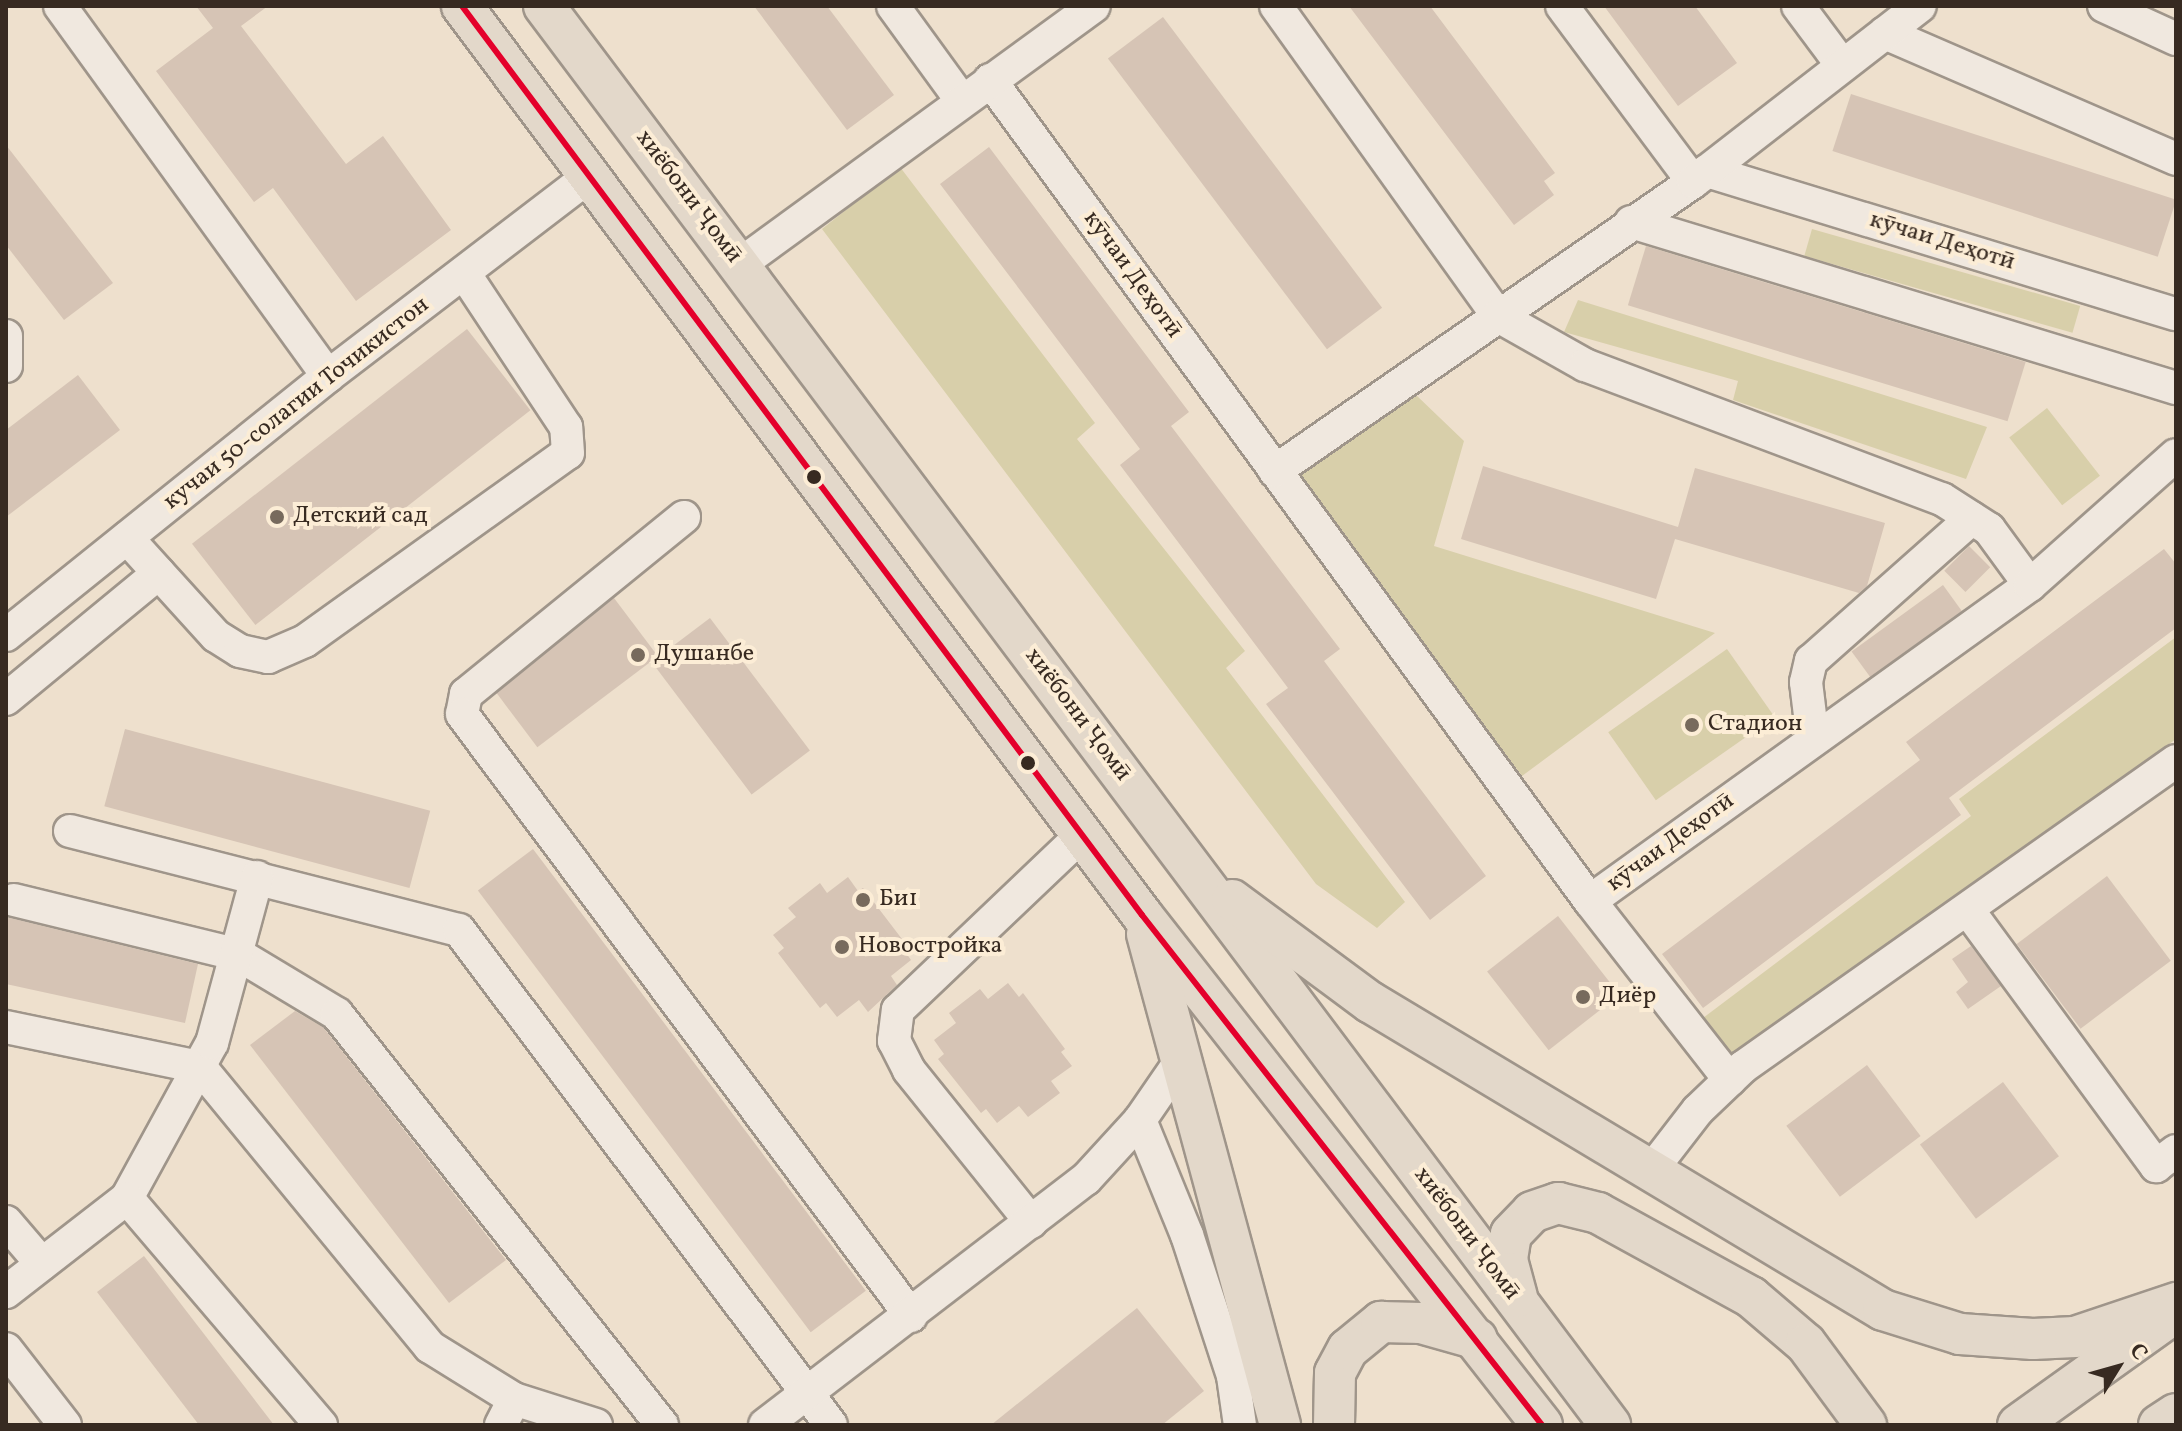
<!DOCTYPE html>
<html>
<head>
<meta charset="utf-8">
<style>
	body { margin:0 }
	#map { position:relative; width:2182px; height:1431px; overflow:hidden; background:#eee0cd; font-family:Vollkorn,serif }
	div>[style] { position:absolute }
	[style*='--x'] { left:calc(var(--x)*1px); top:calc(var(--y)*1px); width:calc(var(--w)*1px); rotate:calc(var(--a)*1deg) }
	.green>* { inset:0; background:#d8cfaa; transform-origin:0 0 }
	.building>* { inset:0; background:#d6c4b5; transform-origin:0 0 }
	.roads { filter:drop-shadow(2px 0 #9f958a) drop-shadow(-2px 0 #9f958a) drop-shadow(0 2px #9f958a) drop-shadow(0 -2px #9f958a) }
	.minor>* { height:32px; margin:-16px; padding:0 16px; transform-origin:16px; border-radius:16px; background:#f0e8df }
	.major>* { height:40px; margin:-20px; padding:0 20px; transform-origin:20px; border-radius:20px; background:#e3d8ca }
	.bus-1>* { height:6px; margin:-3px; padding:0 3px; transform-origin:3px; border-radius:3px; background:#e4002b }
	.dots>* { width:22px; height:22px; translate:-50% -50%; box-sizing:border-box; border:4px solid #fcedd6; border-radius:50% }
	span { translate:-50% -50%; white-space:nowrap; text-align:center; line-height:1.15; -webkit-text-stroke:8px #fcedd6; paint-order:stroke }
	.street-label { font-size:24px; color:#372a21 }
	.poi-label { font-size:24px; color:#372a21 }
	.left { translate:0 -50%; text-align:left }
	.frame { position:absolute; inset:0; border:8px solid #372a21; pointer-events:none }
	.north { position:absolute; left:2078px; top:1327px; width:80px; height:80px; -webkit-text-stroke:6px #fcedd6; paint-order:stroke; rotate:53deg; font-size:22px; font-weight:700; line-height:32px; text-align:center; color:#372a21 }
	.north::after { content:''; display:block; margin:auto; width:28px; height:36px; background:#372a21; clip-path:polygon(50% 0,100% 100%,50% 72%,0 100%) }
</style>
</head>
<body>
<div id="map">
	<div class="green">
		<i style="clip-path:polygon(900px 167px,1095px 423px,1077px 439px,1245px 651px,1226px 668px,1405px 902px,1377px 928px,1316px 884px,822px 229px)"></i>
		<i style="left:1812px;top:229px;width:279px;height:28px;rotate:16deg"></i>
		<i style="clip-path:polygon(1578px 300px,1987px 427px,1966px 479px,1733px 400px,1738px 381px,1564px 332px)"></i>
		<i style="clip-path:polygon(1415px 394px,1464px 441px,1434px 546px,1715px 633px,1522px 776px,1296px 479px)"></i>
		<i style="left:2047px;top:408px;width:86px;height:48px;rotate:52deg"></i>
		<i style="clip-path:polygon(2176px 637px,2176px 739px,1735px 1058px,1703px 1018px,1971px 816px,1959px 799px)"></i>
		<i style="left:1727px;top:649px;width:83px;height:145px;rotate:55deg"></i>
	</div>
	<div class="building">
		<i style="clip-path:polygon(196px 6px,268px 6px,241px 26px,346px 164px,383px 136px,451px 230px,356px 301px,273px 188px,254px 202px,156px 71px,213px 28px)"></i>
		<i style="clip-path:polygon(754px 6px,827px 6px,894px 95px,847px 130px)"></i>
		<i style="clip-path:polygon(1349px 6px,1430px 6px,1555px 173px,1544px 181px,1554px 195px,1514px 225px)"></i>
		<i style="clip-path:polygon(1604px 6px,1695px 6px,1737px 63px,1678px 106px)"></i>
		<i style="left:1163px;top:17px;width:364px;height:69px;rotate:53deg"></i>
		<i style="left:1851px;top:94px;width:342px;height:60px;rotate:18deg"></i>
		<i style="clip-path:polygon(6px 145px,113px 283px,64px 320px,6px 245px)"></i>
		<i style="clip-path:polygon(989px 147px,1189px 412px,1171px 426px,1340px 649px,1324px 661px,1486px 876px,1430px 920px,1266px 704px,1288px 688px,1120px 465px,1140px 449px,940px 184px)"></i>
		<i style="left:1646px;top:246px;width:397px;height:62px;rotate:17deg"></i>
		<i style="left:467px;top:329px;width:103px;height:349px;rotate:52deg"></i>
		<i style="clip-path:polygon(78px 375px,120px 430px,6px 517px,6px 430px)"></i>
		<i style="clip-path:polygon(1483px 466px,1678px 527px,1695px 468px,1885px 523px,1867px 586px,1859px 593px,1675px 539px,1656px 599px,1461px 539px)"></i>
		<i style="left:1969px;top:546px;width:30px;height:35px;rotate:45deg"></i>
		<i style="clip-path:polygon(2164px 549px,2176px 564px,2176px 628px,1949px 798px,1961px 815px,1703px 1008px,1662px 954px,1920px 760px,1906px 742px)"></i>
		<i style="left:1943px;top:585px;width:32px;height:113px;rotate:54deg"></i>
		<i style="left:614px;top:598px;width:73px;height:151px;rotate:53deg"></i>
		<i style="left:710px;top:618px;width:166px;height:73px;rotate:53deg"></i>
		<i style="left:125px;top:729px;width:316px;height:80px;rotate:15deg"></i>
		<i style="left:533px;top:849px;width:553px;height:69px;rotate:53deg"></i>
		<i style="left:2107px;top:876px;width:106px;height:113px;rotate:53deg"></i>
		<i style="clip-path:polygon(848px 877px,858px 891px,863px 888px,905px 943px,901px 946px,911px 960px,891px 976px,897px 985px,868px 1012px,859px 1000px,837px 1017px,826px 1003px,820px 1008px,778px 953px,784px 948px,773px 935px,796px 917px,788px 908px,820px 883px,827px 893px)"></i>
		<i style="left:1558px;top:916px;width:100px;height:90px;rotate:52deg"></i>
		<i style="clip-path:polygon(6px 917px,198px 964px,185px 1023px,6px 984px)"></i>
		<i style="clip-path:polygon(1971px 946px,2001px 986px,1968px 1009px,1956px 992px,1968px 982px,1952px 959px)"></i>
		<i style="clip-path:polygon(1008px 983px,1019px 997px,1023px 993px,1065px 1049px,1061px 1052px,1072px 1066px,1051px 1081px,1060px 1093px,1028px 1117px,1019px 1106px,997px 1123px,986px 1109px,981px 1113px,938px 1059px,944px 1054px,934px 1040px,956px 1023px,949px 1013px,980px 989px,988px 999px)"></i>
		<i style="clip-path:polygon(295px 1011px,324px 1028px,506px 1260px,449px 1303px,250px 1045px)"></i>
		<i style="left:1867px;top:1065px;width:89px;height:101px;rotate:53deg"></i>
		<i style="left:2003px;top:1082px;width:93px;height:104px;rotate:53deg"></i>
		<i style="clip-path:polygon(144px 1256px,274px 1425px,199px 1425px,97px 1292px)"></i>
		<i style="clip-path:polygon(1137px 1308px,1204px 1391px,1162px 1425px,991px 1425px)"></i>
	</div>
	<div class="roads">
		<div class="minor">
			<i style="--x:60;--y:6;--w:457;--a:54.1"></i>
			<i style="--x:893;--y:6;--w:117;--a:54"></i>
			<i style="--x:1276;--y:6;--w:381;--a:54.4"></i>
			<i style="--x:1498;--y:316;--w:100;--a:29.4"></i>
			<i style="--x:1585;--y:365;--w:381;--a:20.6"></i>
			<i style="--x:1942;--y:499;--w:56;--a:32.6"></i>
			<i style="--x:1989;--y:529;--w:69;--a:53.8"></i>
			<i style="--x:1562;--y:6;--w:219;--a:53.3"></i>
			<i style="--x:1798;--y:6;--w:74;--a:53.3"></i>
			<i style="--x:2104;--y:6;--w:79;--a:24.6"></i>
			<i style="--x:1885;--y:33;--w:317;--a:23.4"></i>
			<i style="--x:990;--y:80;--w:1017;--a:53.84"></i>
			<i style="--x:1590;--y:901;--w:227;--a:52"></i>
			<i style="--x:1707;--y:171;--w:490;--a:17"></i>
			<i style="--x:1631;--y:222;--w:570;--a:16.94"></i>
			<i style="--x:739;--y:265;--w:439;--a:-36.1"></i>
			<i style="--x:6;--y:336;--w:30;--a:90"></i>
			<i style="--x:1275;--y:471;--w:508;--a:-34.66"></i>
			<i style="--x:1693;--y:182;--w:287;--a:-37.8"></i>
			<i style="--x:684;--y:517;--w:281;--a:140.9"></i>
			<i style="--x:466;--y:694;--w:20;--a:101"></i>
			<i style="--x:462;--y:714;--w:751;--a:53.28"></i>
			<i style="--x:127;--y:538;--w:132;--a:47.8"></i>
			<i style="--x:216;--y:636;--w:28;--a:32"></i>
			<i style="--x:240;--y:651;--w:29;--a:12"></i>
			<i style="--x:268;--y:657;--w:40;--a:-23.4"></i>
			<i style="--x:305;--y:641;--w:323;--a:-35.6"></i>
			<i style="--x:568;--y:453;--w:26;--a:-94"></i>
			<i style="--x:566;--y:427;--w:185;--a:-123.5"></i>
			<i style="--x:6;--y:635;--w:413;--a:-38.8"></i>
			<i style="--x:328;--y:376;--w:330;--a:-37.4"></i>
			<i style="--x:6;--y:699;--w:198;--a:-39.5"></i>
			<i style="--x:1813;--y:740;--w:58;--a:-96.9"></i>
			<i style="--x:1806;--y:682;--w:22;--a:-77"></i>
			<i style="--x:1811;--y:661;--w:215;--a:-41.6"></i>
			<i style="--x:70;--y:831;--w:401;--a:14.3"></i>
			<i style="--x:459;--y:930;--w:619;--a:53.07"></i>
			<i style="--x:14;--y:900;--w:232;--a:13.7"></i>
			<i style="--x:239;--y:955;--w:114;--a:31"></i>
			<i style="--x:337;--y:1014;--w:524;--a:51.66"></i>
			<i style="--x:1590;--y:901;--w:542;--a:-35.69"></i>
			<i style="--x:2030;--y:585;--w:195;--a:-41.7"></i>
			<i style="--x:1968;--y:910;--w:318;--a:53.7"></i>
			<i style="--x:2156;--y:1166;--w:25;--a:-37"></i>
			<i style="--x:6;--y:1027;--w:198;--a:11.7"></i>
			<i style="--x:200;--y:1067;--w:362;--a:50.6"></i>
			<i style="--x:430;--y:1347;--w:99;--a:31.8"></i>
			<i style="--x:514;--y:1399;--w:86;--a:17.6"></i>
			<i style="--x:1140;--y:1120;--w:124;--a:67.8"></i>
			<i style="--x:1187;--y:1235;--w:148;--a:71.9"></i>
			<i style="--x:1233;--y:1376;--w:49;--a:81.9"></i>
			<i style="--x:1650;--y:1172;--w:78;--a:-52.3"></i>
			<i style="--x:1698;--y:1110;--w:62;--a:-43.7"></i>
			<i style="--x:1743;--y:1067;--w:530;--a:-35.25"></i>
			<i style="--x:127;--y:1198;--w:177;--a:-61.3"></i>
			<i style="--x:212;--y:1043;--w:172;--a:-74.8"></i>
			<i style="--x:6;--y:1222;--w:55;--a:49.4"></i>
			<i style="--x:1031;--y:1222;--w:195;--a:-128.8"></i>
			<i style="--x:909;--y:1070;--w:33;--a:-117"></i>
			<i style="--x:894;--y:1041;--w:31;--a:-83"></i>
			<i style="--x:898;--y:1010;--w:254;--a:-43.6"></i>
			<i style="--x:6;--y:1292;--w:153;--a:-37.8"></i>
			<i style="--x:127;--y:1198;--w:299;--a:49.5"></i>
			<i style="--x:6;--y:1349;--w:96;--a:52.2"></i>
			<i style="--x:501;--y:1425;--w:29;--a:-63"></i>
			<i style="--x:765;--y:1425;--w:404;--a:-37.5"></i>
			<i style="--x:1086;--y:1179;--w:80;--a:-47.5"></i>
			<i style="--x:1140;--y:1120;--w:74;--a:-55.5"></i>
		</div>
		<div class="major">
			<i style="--x:462;--y:6;--w:1135;--a:53.2"></i>
			<i style="--x:1142;--y:915;--w:648;--a:51.89"></i>
			<i style="--x:544;--y:6;--w:1775;--a:53.08"></i>
			<i style="--x:1232;--y:900;--w:172;--a:36.5"></i>
			<i style="--x:1370;--y:1002;--w:598;--a:30.98"></i>
			<i style="--x:1883;--y:1310;--w:81;--a:17.3"></i>
			<i style="--x:1960;--y:1334;--w:73;--a:3.9"></i>
			<i style="--x:2033;--y:1339;--w:42;--a:-2.7"></i>
			<i style="--x:2075;--y:1337;--w:107;--a:-18.6"></i>
			<i style="--x:1147;--y:934;--w:509;--a:74.84"></i>
			<i style="--x:1517;--y:1297;--w:39;--a:-105"></i>
			<i style="--x:1507;--y:1259;--w:25;--a:-81"></i>
			<i style="--x:1511;--y:1234;--w:30;--a:-46"></i>
			<i style="--x:1532;--y:1212;--w:28;--a:-19"></i>
			<i style="--x:1558;--y:1203;--w:41;--a:14"></i>
			<i style="--x:1598;--y:1213;--w:175;--a:28.8"></i>
			<i style="--x:1751;--y:1297;--w:72;--a:40.5"></i>
			<i style="--x:1806;--y:1344;--w:101;--a:53.5"></i>
			<i style="--x:1334;--y:1425;--w:52;--a:-88.9"></i>
			<i style="--x:1335;--y:1373;--w:27;--a:-62"></i>
			<i style="--x:1348;--y:1349;--w:43;--a:-39.3"></i>
			<i style="--x:1381;--y:1322;--w:40;--a:1.4"></i>
			<i style="--x:1421;--y:1323;--w:58;--a:15.9"></i>
			<i style="--x:2018;--y:1425;--w:182;--a:-35.6"></i>
			<i style="--x:2159;--y:1425;--w:20;--a:-33"></i>
		</div>
	</div>
	<div class="bus-1">
		<i style="--x:462;--y:6;--w:1135;--a:53.2"></i>
		<i style="--x:1142;--y:915;--w:648;--a:51.89"></i>
	</div>
	<div class="dots">
		<i style="left:814px;top:477px;background:#372a21"></i>
		<i style="left:277px;top:517px;background:#776a5d"></i>
		<i style="left:638px;top:655px;background:#776a5d"></i>
		<i style="left:1692px;top:725px;background:#776a5d"></i>
		<i style="left:1028px;top:763px;background:#372a21"></i>
		<i style="left:863px;top:900px;background:#776a5d"></i>
		<i style="left:842px;top:947px;background:#776a5d"></i>
		<i style="left:1583px;top:997px;background:#776a5d"></i>
	</div>
	<div class="street-label">
		<span style="left:688px;top:197px;rotate:53deg">хиёбони Ҷомӣ</span>
		<span style="left:1942px;top:242px;rotate:17deg">кӯчаи Деҳотӣ</span>
		<span style="left:1132px;top:275px;rotate:54deg">кӯчаи Деҳотӣ</span>
		<span style="left:297px;top:404px;rotate:-38deg">кучаи 50-солагии Точикистон</span>
		<span style="left:1077px;top:715px;rotate:53deg">хиёбони Ҷомӣ</span>
		<span style="left:1671px;top:843px;rotate:-36deg">кӯчаи Деҳотӣ</span>
		<span style="left:1466px;top:1234px;rotate:53deg">хиёбони Ҷомӣ</span>
	</div>
	<div class="poi-label">
		<span class="left" style="left:293px;top:517px">Детский сад</span>
		<span class="left" style="left:654px;top:655px">Душанбе</span>
		<span class="left" style="left:1708px;top:725px">Стадион</span>
		<span class="left" style="left:879px;top:900px">Би1</span>
		<span class="left" style="left:858px;top:947px">Новостройка</span>
		<span class="left" style="left:1599px;top:997px">Диёр</span>
	</div>
	<div class="frame"></div>
	<div class="north">С</div>
</div>
</body>
</html>
